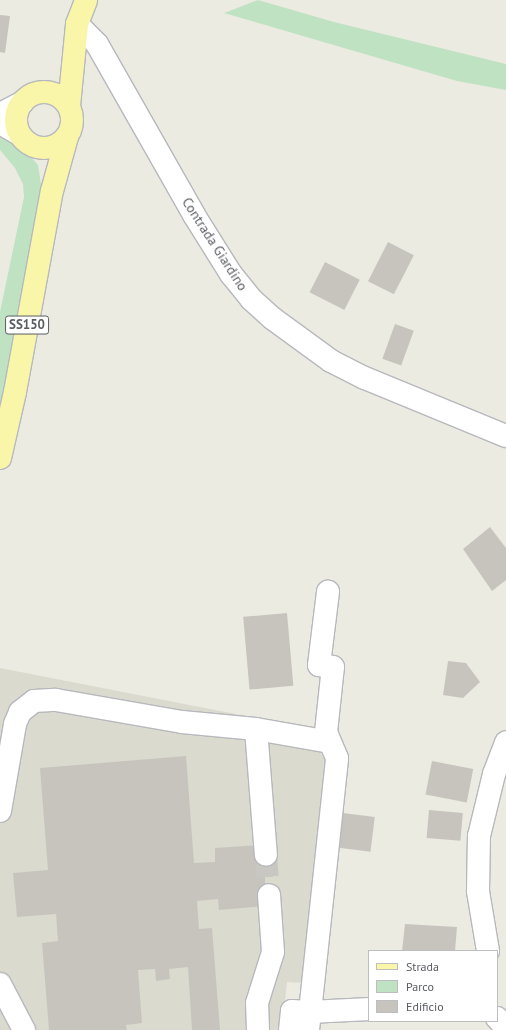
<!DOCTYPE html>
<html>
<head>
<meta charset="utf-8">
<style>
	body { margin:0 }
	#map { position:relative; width:506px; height:1030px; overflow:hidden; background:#ecebe1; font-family:"PT Sans",sans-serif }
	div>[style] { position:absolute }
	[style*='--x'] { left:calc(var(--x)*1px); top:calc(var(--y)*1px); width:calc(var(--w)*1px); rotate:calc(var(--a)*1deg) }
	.education>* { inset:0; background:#dbdacf }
	.green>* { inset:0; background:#bfe2c3 }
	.building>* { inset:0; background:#c7c4be; transform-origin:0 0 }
	.minor-tunnel>* { height:22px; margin-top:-11px; transform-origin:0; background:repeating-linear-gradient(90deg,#c8c7c1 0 22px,transparent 0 33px) }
	.roads { filter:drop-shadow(1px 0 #b7b8bd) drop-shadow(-1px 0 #b7b8bd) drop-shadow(0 1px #b7b8bd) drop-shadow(0 -1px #b7b8bd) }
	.minor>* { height:22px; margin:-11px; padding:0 11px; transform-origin:11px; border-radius:11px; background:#fff }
	.major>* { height:22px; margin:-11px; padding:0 11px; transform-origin:11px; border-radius:11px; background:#f9f6a9 }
	.major>.ring { margin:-11px; padding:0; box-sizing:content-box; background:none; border:22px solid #f9f6a9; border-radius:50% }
	span { translate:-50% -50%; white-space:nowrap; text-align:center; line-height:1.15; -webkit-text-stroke:3px #fff; paint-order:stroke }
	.shield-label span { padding:1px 3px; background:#fff; border:1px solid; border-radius:3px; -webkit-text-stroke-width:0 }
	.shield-label { font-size:13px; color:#5a5c61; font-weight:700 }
	.street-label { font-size:14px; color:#5a5c61 }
	.legend { position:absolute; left:368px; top:950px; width:130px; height:72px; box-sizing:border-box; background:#fff; border:1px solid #bdbec0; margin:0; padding:5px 7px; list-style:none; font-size:12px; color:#5a5c61 }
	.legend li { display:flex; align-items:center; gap:8px; height:20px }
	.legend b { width:20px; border:1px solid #bdbec0 }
</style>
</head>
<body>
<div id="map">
	<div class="education">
		<i style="clip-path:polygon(0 668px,322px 731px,318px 750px,327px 762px,306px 936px,304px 983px,287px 982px,282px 1030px,0 1030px)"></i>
	</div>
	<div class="green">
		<i style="clip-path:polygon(258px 0,334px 22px,506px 64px,506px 90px,457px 81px,224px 13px)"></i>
		<i style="clip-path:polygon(0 133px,21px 145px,38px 165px,42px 191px,0 428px,0 312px,24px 197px,23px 184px,15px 168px,0 150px)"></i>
	</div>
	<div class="building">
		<i style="clip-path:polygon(0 15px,10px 16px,5px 53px,0 52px)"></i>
		<i style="left:388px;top:242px;width:29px;height:44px;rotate:27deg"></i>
		<i style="left:325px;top:262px;width:39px;height:34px;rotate:27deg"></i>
		<i style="left:395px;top:324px;width:20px;height:37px;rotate:20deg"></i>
		<i style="clip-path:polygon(490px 527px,506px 548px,506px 580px,492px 591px,463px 549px)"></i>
		<i style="left:287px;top:613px;width:73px;height:44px;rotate:85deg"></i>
		<i style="clip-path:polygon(448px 661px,466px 663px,480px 682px,463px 698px,443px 695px)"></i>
		<i style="clip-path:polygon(186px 756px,194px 863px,215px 862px,215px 848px,259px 845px,265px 856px,265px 906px,219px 910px,218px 899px,197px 901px,199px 929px,212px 928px,220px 1030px,192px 1030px,188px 967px,169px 969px,170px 979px,156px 981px,155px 969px,138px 970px,142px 1023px,126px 1025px,127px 1030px,49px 1030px,42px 943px,58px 941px,56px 914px,17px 917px,13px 873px,48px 870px,40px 768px)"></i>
		<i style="left:432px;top:761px;width:42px;height:34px;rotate:11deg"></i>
		<i style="left:429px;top:810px;width:34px;height:28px;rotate:5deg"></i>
		<i style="left:343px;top:813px;width:32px;height:35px;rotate:7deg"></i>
		<i style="clip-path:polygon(405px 924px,457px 927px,455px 951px,402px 951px)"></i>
	</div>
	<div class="minor-tunnel">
		<i style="--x:266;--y:855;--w:40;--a:85.7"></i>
	</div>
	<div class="roads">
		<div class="minor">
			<i style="--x:77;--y:24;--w:28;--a:45"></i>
			<i style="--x:97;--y:44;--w:197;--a:60.4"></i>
			<i style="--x:194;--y:215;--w:70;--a:57.9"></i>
			<i style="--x:231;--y:274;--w:32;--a:51"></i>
			<i style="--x:251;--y:299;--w:28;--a:42"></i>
			<i style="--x:272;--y:318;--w:73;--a:36.1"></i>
			<i style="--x:331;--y:361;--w:38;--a:27"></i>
			<i style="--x:365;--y:378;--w:152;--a:22.4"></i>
			<i style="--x:0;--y:114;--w:25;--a:-27"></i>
			<i style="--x:0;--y:123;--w:22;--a:30"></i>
			<i style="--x:256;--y:729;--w:126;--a:85.5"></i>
			<i style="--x:0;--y:811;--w:88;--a:-80.2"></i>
			<i style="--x:15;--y:724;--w:13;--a:-67"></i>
			<i style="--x:20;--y:712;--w:18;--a:-38"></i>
			<i style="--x:34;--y:701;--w:22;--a:-3"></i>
			<i style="--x:56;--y:700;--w:128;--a:9.9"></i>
			<i style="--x:182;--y:722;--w:74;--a:5.4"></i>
			<i style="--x:256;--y:729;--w:75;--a:10"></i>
			<i style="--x:488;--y:951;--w:61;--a:-99.5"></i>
			<i style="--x:478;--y:891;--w:55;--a:-89"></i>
			<i style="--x:479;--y:836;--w:64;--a:-76.4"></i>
			<i style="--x:494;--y:774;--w:34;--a:-69"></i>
			<i style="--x:0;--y:984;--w:52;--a:62.4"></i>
			<i style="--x:497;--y:1018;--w:13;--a:48"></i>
			<i style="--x:258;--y:1030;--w:27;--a:-92"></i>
			<i style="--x:257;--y:1003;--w:53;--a:-72.6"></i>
			<i style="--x:273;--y:952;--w:57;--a:-94"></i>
			<i style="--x:290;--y:1030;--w:19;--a:-84"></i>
			<i style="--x:292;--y:1011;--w:18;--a:3"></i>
			<i style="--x:310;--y:1012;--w:255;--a:-83.9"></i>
			<i style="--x:337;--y:758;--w:28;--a:-113"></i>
			<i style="--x:326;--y:732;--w:65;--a:-83.9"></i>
			<i style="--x:333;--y:667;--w:14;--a:-172"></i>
			<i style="--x:319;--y:665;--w:74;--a:-83"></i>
			<i style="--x:308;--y:1030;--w:18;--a:-84"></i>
			<i style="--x:310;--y:1012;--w:59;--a:-2.9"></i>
		</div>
		<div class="major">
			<i class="ring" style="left:16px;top:92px;width:34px;height:34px"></i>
			<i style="--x:69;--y:106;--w:82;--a:-84.4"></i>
			<i style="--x:77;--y:24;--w:26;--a:-69"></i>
			<i style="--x:0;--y:458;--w:68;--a:-77.2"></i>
			<i style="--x:15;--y:392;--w:204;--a:-79.6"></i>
			<i style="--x:52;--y:191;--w:56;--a:-74.5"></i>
		</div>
	</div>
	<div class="shield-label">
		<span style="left:27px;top:325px">SS150</span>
	</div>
	<div class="street-label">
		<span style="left:215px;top:244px;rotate:57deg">Contrada Giardino</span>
	</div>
	<ul class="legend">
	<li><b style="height:5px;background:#f9f6a9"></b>Strada</li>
	<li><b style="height:11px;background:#bfe2c3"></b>Parco</li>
	<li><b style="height:11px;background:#c7c4be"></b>Edificio</li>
	</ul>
</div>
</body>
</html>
